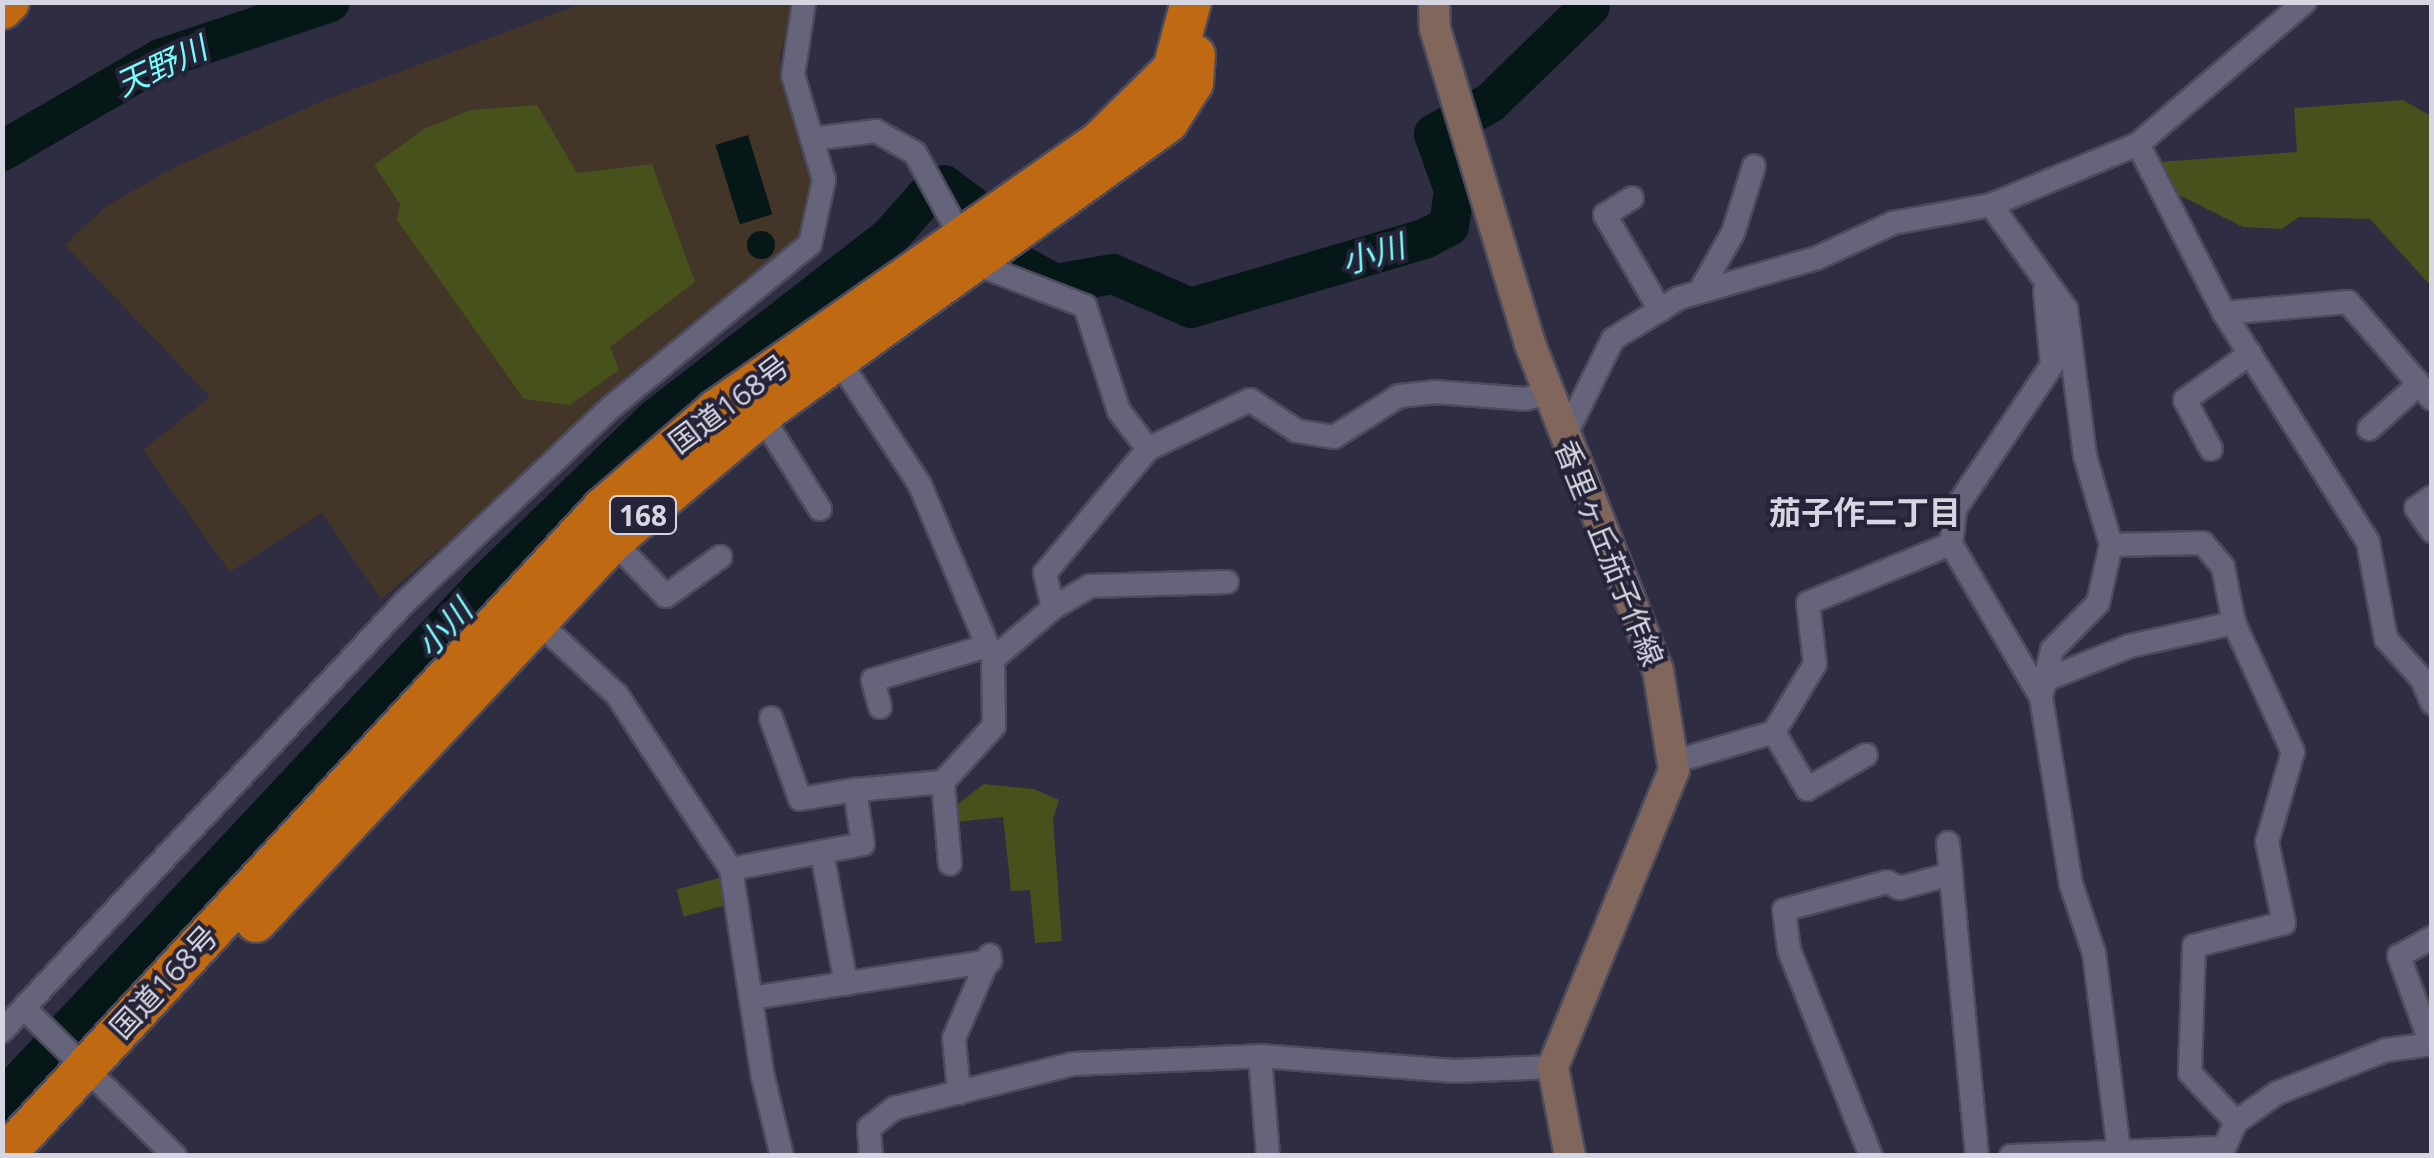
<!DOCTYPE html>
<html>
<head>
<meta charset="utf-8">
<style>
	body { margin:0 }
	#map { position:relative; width:2434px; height:1158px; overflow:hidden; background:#2f2d41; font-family:"Open Sans","Noto Sans JP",sans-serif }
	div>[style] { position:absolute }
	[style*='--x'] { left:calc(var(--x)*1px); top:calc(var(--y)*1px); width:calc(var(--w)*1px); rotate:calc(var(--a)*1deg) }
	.education>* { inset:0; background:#433528 }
	.green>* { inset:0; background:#47511b; transform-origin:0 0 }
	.water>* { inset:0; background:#061717; transform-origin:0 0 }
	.round { border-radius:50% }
	.river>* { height:40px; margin:-20px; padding:0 20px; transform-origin:20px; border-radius:20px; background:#061717 }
	.roads { filter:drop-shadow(2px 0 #4c4b5c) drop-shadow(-2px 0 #4c4b5c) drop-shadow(0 2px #4c4b5c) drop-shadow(0 -2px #4c4b5c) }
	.street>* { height:22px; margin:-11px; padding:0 11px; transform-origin:11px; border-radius:11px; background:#66647b }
	.secondary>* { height:30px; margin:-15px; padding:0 15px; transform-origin:15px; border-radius:15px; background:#81665c }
	.highway>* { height:40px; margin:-20px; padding:0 20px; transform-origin:20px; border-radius:20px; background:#c06913 }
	span { translate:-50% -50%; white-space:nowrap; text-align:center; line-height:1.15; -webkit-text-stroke:8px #252337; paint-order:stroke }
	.shield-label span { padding:2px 8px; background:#252337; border:2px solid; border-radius:8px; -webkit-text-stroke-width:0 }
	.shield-label { font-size:28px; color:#d6d6e3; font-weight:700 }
	.street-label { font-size:30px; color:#d6d6e3 }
	.water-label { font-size:32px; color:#78fcfb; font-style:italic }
	.neighbourhood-label { font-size:32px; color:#d6d6e3; font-weight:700 }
	.frame { position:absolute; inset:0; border:5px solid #d6d6e3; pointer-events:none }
</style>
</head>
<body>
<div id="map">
	<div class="education">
		<i style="clip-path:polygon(583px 3px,795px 3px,780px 56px,782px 86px,819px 181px,806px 239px,381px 599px,322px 513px,230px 572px,143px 450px,210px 397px,65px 245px,105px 207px,173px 168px,322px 101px)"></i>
	</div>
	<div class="green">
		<i style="clip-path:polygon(2403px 100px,2431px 116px,2431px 286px,2370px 219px,2299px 217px,2282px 229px,2243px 227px,2173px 192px,2158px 162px,2297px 152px,2294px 108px)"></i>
		<i style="clip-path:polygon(537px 105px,577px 173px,652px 164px,695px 282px,610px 347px,619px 370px,570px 405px,524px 399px,397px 220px,400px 204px,374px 165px,424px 129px,471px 110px)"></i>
		<i style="clip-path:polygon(984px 784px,1034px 789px,1059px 800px,1053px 819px,1062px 941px,1035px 943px,1030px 890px,1011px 891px,1003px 817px,956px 822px,955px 806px)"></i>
		<i style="left:719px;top:878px;width:28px;height:44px;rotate:75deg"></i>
	</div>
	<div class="water">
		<i style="left:748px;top:135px;width:83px;height:34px;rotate:73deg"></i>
		<i class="round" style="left:747px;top:231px;width:28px;height:28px"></i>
	</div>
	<div class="river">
		<i style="--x:2;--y:151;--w:183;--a:-30.2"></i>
		<i style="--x:160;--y:59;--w:179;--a:-18.5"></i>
		<i style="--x:944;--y:185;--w:38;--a:37"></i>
		<i style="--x:1015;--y:262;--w:46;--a:28.8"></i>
		<i style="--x:1055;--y:284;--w:59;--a:-9.8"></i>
		<i style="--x:1113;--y:274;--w:85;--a:23.6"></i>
		<i style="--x:1191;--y:308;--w:243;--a:-16.5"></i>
		<i style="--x:1424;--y:239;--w:28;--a:-27"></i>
		<i style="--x:1449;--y:226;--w:36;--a:-82"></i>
		<i style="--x:1454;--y:190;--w:59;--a:-109.7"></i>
		<i style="--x:1434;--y:134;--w:64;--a:-29"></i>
		<i style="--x:1490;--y:103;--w:139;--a:-44.1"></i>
		<i style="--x:2;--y:1101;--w:706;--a:-46.95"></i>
		<i style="--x:484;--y:585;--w:237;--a:-44.1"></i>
		<i style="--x:654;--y:420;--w:297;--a:-37.8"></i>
		<i style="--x:889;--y:238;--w:56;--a:-48.6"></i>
	</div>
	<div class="roads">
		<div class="street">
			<i style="--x:812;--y:139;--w:64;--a:-7.1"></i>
			<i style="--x:876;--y:131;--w:45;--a:29.4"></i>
			<i style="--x:915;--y:153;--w:127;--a:61.2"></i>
			<i style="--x:976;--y:264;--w:117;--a:21.1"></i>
			<i style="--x:1085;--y:306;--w:110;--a:72.1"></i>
			<i style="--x:1119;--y:411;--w:48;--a:52.7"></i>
			<i style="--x:1148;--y:449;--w:113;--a:-25.7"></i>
			<i style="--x:1250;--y:400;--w:56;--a:33.4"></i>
			<i style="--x:1297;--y:431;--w:37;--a:9"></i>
			<i style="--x:1334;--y:437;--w:77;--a:-32.2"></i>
			<i style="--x:1399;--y:396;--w:36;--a:-6"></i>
			<i style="--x:1435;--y:392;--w:90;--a:4.4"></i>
			<i style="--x:1525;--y:399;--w:24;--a:-15"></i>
			<i style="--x:2138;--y:144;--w:190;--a:63"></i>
			<i style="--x:2224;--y:313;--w:271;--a:57.8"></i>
			<i style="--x:2368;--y:542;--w:99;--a:79.5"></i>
			<i style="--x:2386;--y:639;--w:54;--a:48"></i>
			<i style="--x:2422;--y:679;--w:26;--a:67"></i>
			<i style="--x:1632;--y:198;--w:32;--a:148"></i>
			<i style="--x:1605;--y:215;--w:110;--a:59.9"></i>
			<i style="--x:1991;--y:205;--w:128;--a:54.2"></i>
			<i style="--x:2066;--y:309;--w:148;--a:82.6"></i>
			<i style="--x:2085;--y:456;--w:93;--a:73.7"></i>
			<i style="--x:2111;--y:545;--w:59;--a:102.6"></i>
			<i style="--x:2098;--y:603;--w:66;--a:134.4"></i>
			<i style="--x:2052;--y:650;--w:48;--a:103.2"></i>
			<i style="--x:2041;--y:697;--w:189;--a:80.9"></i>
			<i style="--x:2071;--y:884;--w:73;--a:71.6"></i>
			<i style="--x:2094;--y:953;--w:200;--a:82.8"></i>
			<i style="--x:1700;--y:291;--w:67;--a:-60.4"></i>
			<i style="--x:1733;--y:233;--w:70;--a:-72.6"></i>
			<i style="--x:2224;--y:313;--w:124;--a:-5.1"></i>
			<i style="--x:2348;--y:302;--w:128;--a:49.1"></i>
			<i style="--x:838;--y:359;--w:150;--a:56.9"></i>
			<i style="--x:920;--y:485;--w:189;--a:67.2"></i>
			<i style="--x:993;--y:659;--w:67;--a:89.1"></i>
			<i style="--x:994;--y:726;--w:76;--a:132.3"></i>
			<i style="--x:943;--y:782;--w:82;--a:85.1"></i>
			<i style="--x:761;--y:415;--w:111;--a:57.9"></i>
			<i style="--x:2369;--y:429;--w:67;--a:-42"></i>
			<i style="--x:1564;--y:438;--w:110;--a:-63.7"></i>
			<i style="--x:1613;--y:339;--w:78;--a:-31.8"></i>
			<i style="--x:1679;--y:298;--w:144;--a:-16.2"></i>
			<i style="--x:1817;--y:258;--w:84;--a:-24.7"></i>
			<i style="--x:1893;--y:223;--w:100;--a:-10.4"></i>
			<i style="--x:1991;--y:205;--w:159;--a:-22.5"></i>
			<i style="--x:2138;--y:144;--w:219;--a:-40.4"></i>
			<i style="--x:2211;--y:449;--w:55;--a:-118"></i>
			<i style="--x:2185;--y:400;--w:80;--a:-35.3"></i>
			<i style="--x:2432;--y:497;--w:19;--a:145"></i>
			<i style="--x:2416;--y:508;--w:28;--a:55"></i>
			<i style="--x:613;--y:541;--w:76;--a:46.1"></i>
			<i style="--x:666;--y:596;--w:67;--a:-35.8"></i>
			<i style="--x:2111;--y:545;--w:92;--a:-1.2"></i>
			<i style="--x:2203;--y:543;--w:31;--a:50"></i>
			<i style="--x:2223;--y:567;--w:57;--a:78.9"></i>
			<i style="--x:2234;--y:623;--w:142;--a:65.4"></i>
			<i style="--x:2293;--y:752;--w:94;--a:106.1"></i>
			<i style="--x:2267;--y:842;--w:83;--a:78.1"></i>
			<i style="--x:2284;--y:923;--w:93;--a:165.7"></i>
			<i style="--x:2194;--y:946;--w:127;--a:91.8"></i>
			<i style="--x:2190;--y:1073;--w:67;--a:46.8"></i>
			<i style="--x:1053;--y:608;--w:43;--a:-30.7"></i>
			<i style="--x:1090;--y:586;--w:137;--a:-1.7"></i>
			<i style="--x:537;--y:621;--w:109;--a:42.8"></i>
			<i style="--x:617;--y:695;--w:208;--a:56.8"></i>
			<i style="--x:731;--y:869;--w:210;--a:81.3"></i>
			<i style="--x:763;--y:1077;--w:81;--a:76.5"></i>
			<i style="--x:993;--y:659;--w:79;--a:-40.4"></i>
			<i style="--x:1053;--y:608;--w:36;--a:-103"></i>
			<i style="--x:1045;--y:573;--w:161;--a:-50.3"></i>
			<i style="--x:2045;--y:680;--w:92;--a:-21.8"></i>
			<i style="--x:2130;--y:646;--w:107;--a:-12.5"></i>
			<i style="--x:2041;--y:697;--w:178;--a:-120.5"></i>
			<i style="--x:1951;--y:544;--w:35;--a:-83"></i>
			<i style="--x:1955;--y:509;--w:174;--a:-56"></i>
			<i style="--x:2052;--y:365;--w:74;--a:-95.4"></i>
			<i style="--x:880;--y:707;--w:28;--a:-105"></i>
			<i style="--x:873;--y:680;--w:119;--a:-16.6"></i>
			<i style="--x:771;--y:718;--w:86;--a:70.3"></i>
			<i style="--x:800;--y:799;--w:56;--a:-9.3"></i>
			<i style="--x:1774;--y:732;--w:66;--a:59.9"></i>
			<i style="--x:1807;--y:789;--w:68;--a:-30"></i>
			<i style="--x:1673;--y:762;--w:105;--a:-16.5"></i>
			<i style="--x:1774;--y:732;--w:79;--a:-58.9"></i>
			<i style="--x:1815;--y:664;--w:61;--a:-96.5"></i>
			<i style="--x:1808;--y:603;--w:155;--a:-22.4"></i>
			<i style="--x:1948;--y:843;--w:314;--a:84.7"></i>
			<i style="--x:822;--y:852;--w:134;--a:79.7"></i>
			<i style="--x:731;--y:869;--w:134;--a:-10.7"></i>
			<i style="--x:863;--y:844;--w:55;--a:-98.4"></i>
			<i style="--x:855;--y:790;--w:88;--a:-5.2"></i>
			<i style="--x:752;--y:998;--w:241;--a:-8.8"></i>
			<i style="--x:24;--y:1008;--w:211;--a:44.4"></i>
			<i style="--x:2;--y:1031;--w:587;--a:-46.79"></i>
			<i style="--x:404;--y:603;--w:282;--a:-43.4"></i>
			<i style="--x:609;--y:409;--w:260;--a:-39.4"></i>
			<i style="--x:810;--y:244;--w:66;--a:-77.7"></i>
			<i style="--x:824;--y:180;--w:109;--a:-106.4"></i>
			<i style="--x:793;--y:75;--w:74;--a:-81.4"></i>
			<i style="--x:2431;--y:1044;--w:94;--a:-110"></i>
			<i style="--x:2399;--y:956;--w:38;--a:-29"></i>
			<i style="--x:1260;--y:1056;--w:100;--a:85.4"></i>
			<i style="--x:959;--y:1093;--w:55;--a:-95.2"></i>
			<i style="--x:954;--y:1038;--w:90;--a:-66.6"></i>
			<i style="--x:871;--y:1156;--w:28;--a:-94"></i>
			<i style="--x:869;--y:1128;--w:33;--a:-38"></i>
			<i style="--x:895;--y:1108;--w:183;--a:-13.9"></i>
			<i style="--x:1073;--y:1064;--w:187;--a:-2.4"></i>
			<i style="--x:1260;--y:1056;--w:195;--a:4.4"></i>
			<i style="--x:1454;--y:1071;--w:99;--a:-2.3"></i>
			<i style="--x:1871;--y:1156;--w:222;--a:-111.7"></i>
			<i style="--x:1789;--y:950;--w:40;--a:-97.1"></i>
			<i style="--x:1784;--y:910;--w:107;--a:-15.2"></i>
			<i style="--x:1887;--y:882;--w:14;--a:25"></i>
			<i style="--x:1900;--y:888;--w:53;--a:-15.4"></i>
			<i style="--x:2011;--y:1156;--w:213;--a:-2.2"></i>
			<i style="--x:2224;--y:1148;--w:29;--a:-65"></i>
			<i style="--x:2236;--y:1122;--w:50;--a:-35.3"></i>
			<i style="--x:2277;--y:1093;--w:117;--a:-21.5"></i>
			<i style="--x:2386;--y:1050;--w:46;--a:-7.4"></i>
		</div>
		<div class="secondary">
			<i style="--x:1434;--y:2;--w:27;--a:88"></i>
			<i style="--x:1435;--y:29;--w:329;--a:73.2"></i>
			<i style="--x:1530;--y:344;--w:350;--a:68.6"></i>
			<i style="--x:1658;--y:670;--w:101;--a:80.9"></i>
			<i style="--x:1674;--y:770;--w:321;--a:112.2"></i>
			<i style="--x:1553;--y:1067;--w:91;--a:79.2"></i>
		</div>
		<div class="highway">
			<i style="--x:2;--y:9;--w:10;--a:-45"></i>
			<i style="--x:256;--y:922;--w:522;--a:-46.86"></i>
			<i style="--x:613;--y:541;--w:204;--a:-40.2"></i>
			<i style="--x:769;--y:409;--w:491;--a:-35.7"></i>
			<i style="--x:1168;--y:122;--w:46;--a:-57.3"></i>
			<i style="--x:1193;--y:83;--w:28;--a:-86"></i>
			<i style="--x:4;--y:1156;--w:884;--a:-47.25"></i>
			<i style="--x:604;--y:507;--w:148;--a:-40.9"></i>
			<i style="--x:716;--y:410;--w:470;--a:-35"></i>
			<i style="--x:1101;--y:140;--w:101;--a:-44.6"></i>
			<i style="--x:1173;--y:69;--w:69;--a:-75"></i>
		</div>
	</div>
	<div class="shield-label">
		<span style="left:643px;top:515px">168</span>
	</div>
	<div class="street-label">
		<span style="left:729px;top:404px;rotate:-37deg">国道168号</span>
		<span style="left:1609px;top:553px;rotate:68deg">香里ヶ丘茄子作線</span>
		<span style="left:164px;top:982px;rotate:-47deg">国道168号</span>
	</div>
	<div class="water-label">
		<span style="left:161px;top:66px;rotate:-25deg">天野川</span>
		<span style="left:1373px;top:254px;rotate:-17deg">小川</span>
		<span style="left:444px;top:628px;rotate:-47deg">小川</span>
	</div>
	<div class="neighbourhood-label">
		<span style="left:1865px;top:512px">茄子作二丁目</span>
	</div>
	<div class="frame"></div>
</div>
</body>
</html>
